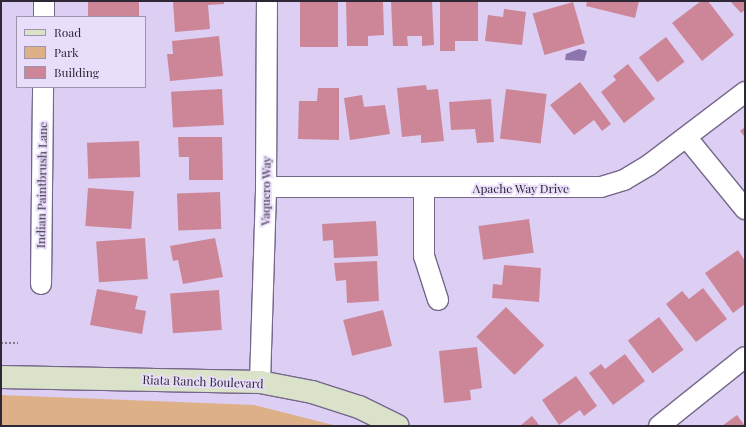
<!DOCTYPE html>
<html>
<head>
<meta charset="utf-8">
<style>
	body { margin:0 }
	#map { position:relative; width:746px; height:427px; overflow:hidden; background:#ddcef4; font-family:"Playfair Display",serif }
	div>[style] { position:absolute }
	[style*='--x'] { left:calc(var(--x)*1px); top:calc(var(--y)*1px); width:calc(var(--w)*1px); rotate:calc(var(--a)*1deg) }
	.green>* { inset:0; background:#ddb088 }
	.water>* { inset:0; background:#8d75ae }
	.building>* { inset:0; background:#cc8698; transform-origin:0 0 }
	.path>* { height:2.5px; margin-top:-1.25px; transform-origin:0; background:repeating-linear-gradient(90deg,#827892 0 2px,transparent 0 4px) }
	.roads { filter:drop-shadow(1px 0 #756789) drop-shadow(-1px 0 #756789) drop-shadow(0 1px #756789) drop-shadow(0 -1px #756789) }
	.street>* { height:20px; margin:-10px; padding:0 10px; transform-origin:10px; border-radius:10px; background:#fff }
	.secondary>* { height:22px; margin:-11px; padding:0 11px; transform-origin:11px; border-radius:11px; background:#dae2ca }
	span { translate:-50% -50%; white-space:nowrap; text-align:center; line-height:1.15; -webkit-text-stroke:3.5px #e9ddfc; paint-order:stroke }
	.street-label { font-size:12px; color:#2e2836 }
	.frame { position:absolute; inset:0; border:2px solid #2e2836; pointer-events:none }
	.legend { position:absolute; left:16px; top:16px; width:130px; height:72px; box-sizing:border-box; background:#e9ddfc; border:1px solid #9e95ad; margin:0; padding:5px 7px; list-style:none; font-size:12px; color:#2e2836 }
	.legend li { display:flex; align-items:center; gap:8px; height:20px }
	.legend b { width:20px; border:1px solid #9e95ad }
</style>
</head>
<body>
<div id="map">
	<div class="green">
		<i style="clip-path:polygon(1px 395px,254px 405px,337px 426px,1px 426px)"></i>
	</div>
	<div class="water">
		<i style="clip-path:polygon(579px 49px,587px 51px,584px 61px,565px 60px,566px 54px)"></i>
	</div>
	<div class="building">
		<i style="left:88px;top:1px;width:51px;height:16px"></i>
		<i style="clip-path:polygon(173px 1px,224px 1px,224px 4px,208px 5px,210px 29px,175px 32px)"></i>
		<i style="left:300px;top:1px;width:38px;height:46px"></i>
		<i style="clip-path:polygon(346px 1px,383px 1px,384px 35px,368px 36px,368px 46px,347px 46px)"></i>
		<i style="clip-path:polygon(391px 1px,432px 1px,434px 45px,422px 46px,422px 36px,407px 36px,408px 46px,393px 46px)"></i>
		<i style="clip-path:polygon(440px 1px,478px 1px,478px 41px,455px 41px,455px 51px,440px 51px)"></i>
		<i style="clip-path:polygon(587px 1px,639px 1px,635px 18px,586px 6px)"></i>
		<i style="clip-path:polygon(701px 1px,708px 1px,734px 35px,702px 61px,672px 23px)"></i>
		<i style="clip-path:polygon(730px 1px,745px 1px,745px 10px,741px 13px)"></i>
		<i style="left:573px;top:2px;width:43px;height:42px;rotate:74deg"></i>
		<i style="clip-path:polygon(504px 9px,526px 12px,522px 45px,485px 41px,488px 15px,503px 17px)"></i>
		<i style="clip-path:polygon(219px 36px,223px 76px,170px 81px,167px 54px,173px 54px,172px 41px)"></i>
		<i style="left:666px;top:37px;width:31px;height:34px;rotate:53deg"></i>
		<i style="clip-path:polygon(628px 64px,655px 99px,624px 123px,601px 92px,616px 80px,613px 76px)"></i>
		<i style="clip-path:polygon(580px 82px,611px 124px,602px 131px,594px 120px,574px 135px,550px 105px)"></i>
		<i style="clip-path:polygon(426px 85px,427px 90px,438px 89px,444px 141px,421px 143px,421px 135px,402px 137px,397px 88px)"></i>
		<i style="clip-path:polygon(318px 88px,339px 88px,339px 140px,298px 139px,299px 101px,317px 101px)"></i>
		<i style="left:222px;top:89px;width:36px;height:51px;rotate:87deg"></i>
		<i style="left:506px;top:89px;width:41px;height:50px;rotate:7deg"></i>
		<i style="clip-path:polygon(362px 95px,364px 107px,385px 105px,390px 134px,350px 140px,344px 98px)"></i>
		<i style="clip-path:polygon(491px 99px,494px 142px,477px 143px,475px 129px,451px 130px,449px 102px)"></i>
		<i style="clip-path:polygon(745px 127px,745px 137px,740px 131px)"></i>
		<i style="clip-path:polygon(178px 137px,222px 137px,223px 180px,189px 180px,189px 157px,179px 157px)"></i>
		<i style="left:139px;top:141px;width:36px;height:52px;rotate:88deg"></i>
		<i style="left:88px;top:188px;width:46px;height:38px;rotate:4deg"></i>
		<i style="left:220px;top:192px;width:37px;height:43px;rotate:88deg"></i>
		<i style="left:529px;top:219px;width:34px;height:51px;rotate:82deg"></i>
		<i style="clip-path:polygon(376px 221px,378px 256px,334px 258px,333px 240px,323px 241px,322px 224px)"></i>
		<i style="left:145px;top:238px;width:41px;height:49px;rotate:86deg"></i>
		<i style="clip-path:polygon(215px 238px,223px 277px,183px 284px,178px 260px,173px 261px,170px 246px)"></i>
		<i style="clip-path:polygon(738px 250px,745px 261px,745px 304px,733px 313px,705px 273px)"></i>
		<i style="clip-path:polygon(377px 261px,379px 301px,347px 303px,346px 280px,336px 281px,334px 263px)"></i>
		<i style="clip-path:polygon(504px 265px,541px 268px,539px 302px,492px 298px,493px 284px,502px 285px)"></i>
		<i style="clip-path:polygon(703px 288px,727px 319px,696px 342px,666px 304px,682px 291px,689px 299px)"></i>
		<i style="clip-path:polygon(97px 289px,138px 296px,135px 309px,146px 311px,142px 334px,90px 325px)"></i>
		<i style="left:219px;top:290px;width:40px;height:49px;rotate:86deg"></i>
		<i style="left:506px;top:307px;width:54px;height:42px;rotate:45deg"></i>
		<i style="left:383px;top:310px;width:37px;height:41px;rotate:76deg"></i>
		<i style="left:659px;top:317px;width:41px;height:39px;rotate:53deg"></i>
		<i style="clip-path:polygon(477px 347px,482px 388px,470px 390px,471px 400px,444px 403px,439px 351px)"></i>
		<i style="clip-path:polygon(625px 354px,645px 381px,613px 405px,589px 373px,601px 364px,605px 369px)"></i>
		<i style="clip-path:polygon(576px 376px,597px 406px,584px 416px,580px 410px,559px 425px,542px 400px)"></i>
		<i style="clip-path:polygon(737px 415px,745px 426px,722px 426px)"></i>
		<i style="clip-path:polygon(532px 416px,540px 426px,520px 426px)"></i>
	</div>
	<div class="path">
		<i style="--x:1;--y:343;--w:17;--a:0"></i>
	</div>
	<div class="roads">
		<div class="street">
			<i style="--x:44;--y:17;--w:16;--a:-90"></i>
			<i style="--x:687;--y:138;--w:92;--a:50.8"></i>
			<i style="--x:266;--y:187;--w:335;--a:0"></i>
			<i style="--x:601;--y:187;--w:24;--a:-17"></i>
			<i style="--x:624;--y:180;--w:29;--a:-31"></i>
			<i style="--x:649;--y:165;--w:121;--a:-37.2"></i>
			<i style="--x:424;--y:188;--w:68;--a:90"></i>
			<i style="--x:424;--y:256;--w:46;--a:72.3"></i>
			<i style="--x:41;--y:284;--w:197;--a:-89.4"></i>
			<i style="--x:260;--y:382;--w:195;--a:-88.2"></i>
			<i style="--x:266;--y:187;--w:186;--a:-89.7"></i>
			<i style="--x:659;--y:426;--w:110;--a:-38.7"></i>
		</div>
		<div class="secondary">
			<i style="--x:1;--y:377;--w:259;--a:1.1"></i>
			<i style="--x:260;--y:382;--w:53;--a:10.9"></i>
			<i style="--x:312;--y:392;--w:49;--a:17.7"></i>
			<i style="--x:359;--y:407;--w:43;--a:26"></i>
		</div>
	</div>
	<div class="street-label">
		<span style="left:42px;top:185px;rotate:-89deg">Indian Paintbrush Lane</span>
		<span style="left:521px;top:189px">Apache Way Drive</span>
		<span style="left:266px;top:191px;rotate:-89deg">Vaquero Way</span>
		<span style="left:203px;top:382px;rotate:2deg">Riata Ranch Boulevard</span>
	</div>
	<div class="frame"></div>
	<ul class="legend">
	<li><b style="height:5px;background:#dae2ca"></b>Road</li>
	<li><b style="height:11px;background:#ddb088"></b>Park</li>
	<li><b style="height:11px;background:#cc8698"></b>Building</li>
	</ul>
</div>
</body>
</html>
